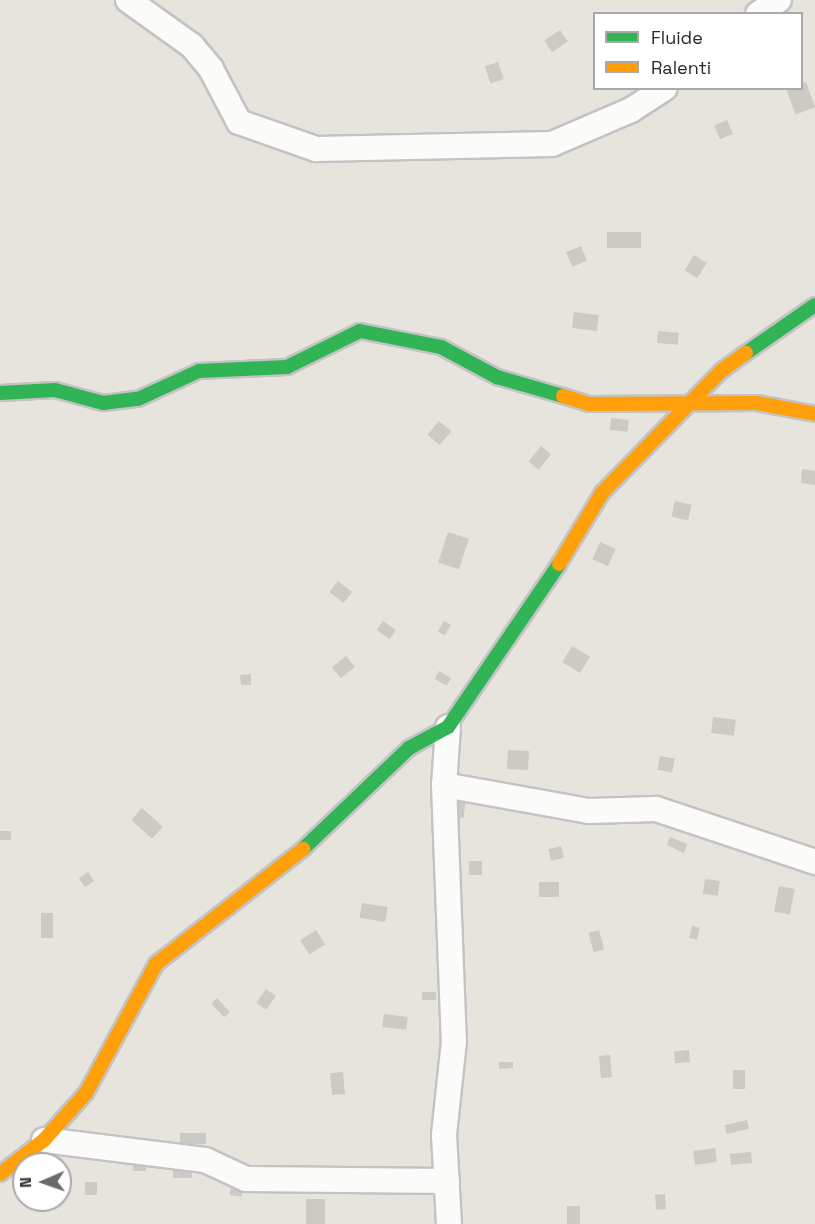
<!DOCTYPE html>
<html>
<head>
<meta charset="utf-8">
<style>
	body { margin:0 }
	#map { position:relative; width:815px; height:1224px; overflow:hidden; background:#e7e4dd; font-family:"Space Grotesk",sans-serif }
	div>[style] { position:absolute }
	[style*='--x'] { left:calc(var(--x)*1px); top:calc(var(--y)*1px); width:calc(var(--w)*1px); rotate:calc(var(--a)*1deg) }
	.building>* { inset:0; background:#cccac4; transform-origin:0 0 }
	.roads { filter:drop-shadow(2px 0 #c4c3c3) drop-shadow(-2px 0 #c4c3c3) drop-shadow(0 2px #c4c3c3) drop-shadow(0 -2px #c4c3c3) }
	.street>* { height:24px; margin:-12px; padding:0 12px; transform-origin:12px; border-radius:12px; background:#fbfbfa }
	.fast>* { height:14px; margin:-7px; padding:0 7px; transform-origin:7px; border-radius:7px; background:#30b455 }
	.slow>* { height:14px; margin:-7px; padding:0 7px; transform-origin:7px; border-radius:7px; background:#ff9f0a }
	span { translate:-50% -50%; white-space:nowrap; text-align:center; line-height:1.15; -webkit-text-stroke:4.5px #fff; paint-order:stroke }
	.legend { position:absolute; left:593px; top:12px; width:210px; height:78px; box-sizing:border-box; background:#fff; border:2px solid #a9a9a9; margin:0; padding:8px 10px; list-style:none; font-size:18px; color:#282828 }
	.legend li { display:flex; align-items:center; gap:12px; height:30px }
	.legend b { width:30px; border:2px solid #a9a9a9 }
	.north { position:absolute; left:12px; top:1152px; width:60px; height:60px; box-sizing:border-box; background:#fff; border:2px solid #a9a9a9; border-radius:50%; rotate:268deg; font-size:16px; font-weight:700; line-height:24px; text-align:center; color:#282828 }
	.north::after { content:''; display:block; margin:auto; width:21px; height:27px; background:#6b6a67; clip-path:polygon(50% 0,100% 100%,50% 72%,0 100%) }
</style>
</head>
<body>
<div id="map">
	<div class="building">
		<i style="left:560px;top:30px;width:14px;height:19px;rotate:56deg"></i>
		<i style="left:498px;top:62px;width:18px;height:14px;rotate:71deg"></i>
		<i style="left:806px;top:82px;width:27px;height:21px;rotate:70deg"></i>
		<i style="left:727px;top:120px;width:15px;height:14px;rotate:67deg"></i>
		<i style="left:607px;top:232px;width:34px;height:16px"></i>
		<i style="left:581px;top:246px;width:16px;height:16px;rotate:68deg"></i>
		<i style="left:694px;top:255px;width:15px;height:18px;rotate:32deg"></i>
		<i style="left:574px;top:312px;width:25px;height:16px;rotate:7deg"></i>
		<i style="left:658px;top:331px;width:21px;height:12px;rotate:5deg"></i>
		<i style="left:611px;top:418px;width:18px;height:12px;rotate:6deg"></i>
		<i style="left:439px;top:421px;width:16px;height:18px;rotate:40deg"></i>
		<i style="left:541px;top:446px;width:13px;height:20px;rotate:39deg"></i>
		<i style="clip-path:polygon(802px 469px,815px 471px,815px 485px,801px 483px)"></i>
		<i style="left:675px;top:501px;width:17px;height:16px;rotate:13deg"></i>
		<i style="left:448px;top:532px;width:22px;height:32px;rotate:18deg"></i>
		<i style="left:600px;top:542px;width:17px;height:19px;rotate:24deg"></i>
		<i style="left:338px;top:581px;width:18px;height:14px;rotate:38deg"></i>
		<i style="left:383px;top:621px;width:16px;height:11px;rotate:35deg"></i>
		<i style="left:444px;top:621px;width:8px;height:12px;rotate:30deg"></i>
		<i style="left:572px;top:646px;width:21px;height:19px;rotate:31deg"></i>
		<i style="left:346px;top:656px;width:14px;height:18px;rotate:51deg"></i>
		<i style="left:439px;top:671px;width:14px;height:9px;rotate:30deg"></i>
		<i style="clip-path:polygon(251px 674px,251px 685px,241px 685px,240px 675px)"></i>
		<i style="left:713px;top:717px;width:23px;height:16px;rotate:7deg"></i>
		<i style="left:508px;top:750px;width:21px;height:19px;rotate:3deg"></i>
		<i style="left:660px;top:756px;width:15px;height:14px;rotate:11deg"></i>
		<i style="left:456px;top:796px;width:10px;height:21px;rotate:6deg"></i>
		<i style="left:142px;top:808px;width:28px;height:16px;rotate:42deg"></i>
		<i style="left:0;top:831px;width:11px;height:9px"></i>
		<i style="clip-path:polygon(670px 837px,687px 844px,684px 853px,667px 845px)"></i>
		<i style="left:561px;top:846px;width:12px;height:13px;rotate:76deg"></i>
		<i style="left:469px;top:861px;width:13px;height:14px"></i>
		<i style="left:88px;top:872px;width:11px;height:11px;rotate:56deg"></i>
		<i style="left:705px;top:879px;width:15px;height:15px;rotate:8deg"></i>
		<i style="left:559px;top:882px;width:15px;height:20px;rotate:90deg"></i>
		<i style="left:779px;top:886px;width:16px;height:26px;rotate:11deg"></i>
		<i style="left:362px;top:903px;width:26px;height:15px;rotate:9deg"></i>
		<i style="left:41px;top:913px;width:12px;height:25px"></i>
		<i style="left:692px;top:926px;width:8px;height:12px;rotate:14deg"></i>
		<i style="left:316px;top:930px;width:17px;height:19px;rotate:57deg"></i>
		<i style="left:599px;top:930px;width:20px;height:11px;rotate:75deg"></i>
		<i style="left:266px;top:989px;width:12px;height:17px;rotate:35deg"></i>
		<i style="left:436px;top:992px;width:8px;height:14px;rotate:90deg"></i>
		<i style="left:217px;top:998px;width:19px;height:8px;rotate:47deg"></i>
		<i style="left:384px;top:1014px;width:24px;height:13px;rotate:7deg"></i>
		<i style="left:689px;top:1050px;width:12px;height:15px;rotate:85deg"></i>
		<i style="left:610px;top:1055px;width:22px;height:11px;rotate:85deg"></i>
		<i style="clip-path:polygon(499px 1062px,513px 1062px,513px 1068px,499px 1069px)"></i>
		<i style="left:733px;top:1070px;width:12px;height:19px"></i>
		<i style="left:343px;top:1072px;width:22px;height:13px;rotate:85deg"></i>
		<i style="left:747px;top:1120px;width:9px;height:23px;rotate:77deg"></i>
		<i style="left:180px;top:1133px;width:26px;height:11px"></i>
		<i style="left:715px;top:1148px;width:14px;height:22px;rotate:82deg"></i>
		<i style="left:751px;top:1152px;width:11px;height:21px;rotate:85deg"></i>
		<i style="left:133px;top:1161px;width:13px;height:10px"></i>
		<i style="left:173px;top:1164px;width:19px;height:14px"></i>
		<i style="left:85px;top:1182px;width:12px;height:13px"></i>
		<i style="left:231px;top:1186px;width:12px;height:9px;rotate:9deg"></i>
		<i style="left:665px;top:1194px;width:15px;height:10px;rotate:86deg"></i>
		<i style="left:306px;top:1199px;width:19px;height:25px"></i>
		<i style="left:567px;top:1206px;width:13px;height:18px"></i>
	</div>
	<div class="roads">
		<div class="street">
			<i style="--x:128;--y:0;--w:79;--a:35.7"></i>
			<i style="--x:192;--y:46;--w:30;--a:50"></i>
			<i style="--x:211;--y:69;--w:60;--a:62.2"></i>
			<i style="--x:239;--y:122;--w:82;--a:19.3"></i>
			<i style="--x:316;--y:149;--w:236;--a:-1.2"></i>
			<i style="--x:552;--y:144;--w:86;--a:-23.3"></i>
			<i style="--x:631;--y:110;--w:40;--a:-32.9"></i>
			<i style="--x:758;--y:14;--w:25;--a:-34"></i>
			<i style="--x:448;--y:727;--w:58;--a:93.9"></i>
			<i style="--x:444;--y:785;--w:256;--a:87.8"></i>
			<i style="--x:454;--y:1041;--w:95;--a:96.1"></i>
			<i style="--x:444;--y:1135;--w:89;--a:86.8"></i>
			<i style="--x:444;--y:785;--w:147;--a:10.2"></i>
			<i style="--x:589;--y:811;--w:67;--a:-1.7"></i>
			<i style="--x:656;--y:809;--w:168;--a:18.4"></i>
			<i style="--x:44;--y:1140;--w:162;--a:7.1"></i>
			<i style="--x:205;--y:1160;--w:45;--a:24.9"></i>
			<i style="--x:246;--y:1179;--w:201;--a:0.6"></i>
		</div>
		<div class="fast">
			<i style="--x:746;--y:353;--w:84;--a:-34.8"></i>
			<i style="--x:0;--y:393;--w:55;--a:-3.1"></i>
			<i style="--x:55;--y:390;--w:50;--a:15.2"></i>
			<i style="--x:103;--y:403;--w:35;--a:-7"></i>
			<i style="--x:138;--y:399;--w:67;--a:-24.7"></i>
			<i style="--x:199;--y:371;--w:88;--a:-2.6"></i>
			<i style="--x:287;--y:367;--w:81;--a:-26.3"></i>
			<i style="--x:360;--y:331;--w:83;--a:11.2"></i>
			<i style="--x:441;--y:347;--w:64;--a:28.2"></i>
			<i style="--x:497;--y:377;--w:69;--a:16.1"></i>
			<i style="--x:303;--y:849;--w:146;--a:-43.6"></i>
			<i style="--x:409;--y:748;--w:44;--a:-28.3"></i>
			<i style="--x:448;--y:727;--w:197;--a:-55.7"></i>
		</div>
		<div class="slow">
			<i style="--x:563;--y:396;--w:27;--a:17"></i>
			<i style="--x:589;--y:404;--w:168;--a:-0.3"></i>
			<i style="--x:757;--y:403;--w:59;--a:10.7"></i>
			<i style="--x:559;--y:564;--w:83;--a:-58.8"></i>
			<i style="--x:602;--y:493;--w:170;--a:-45.7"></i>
			<i style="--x:721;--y:371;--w:31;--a:-36"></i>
			<i style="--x:0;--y:1174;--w:56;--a:-37.7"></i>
			<i style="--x:44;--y:1140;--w:63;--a:-48.2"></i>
			<i style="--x:86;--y:1093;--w:147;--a:-61.5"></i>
			<i style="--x:156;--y:964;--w:187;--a:-38"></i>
		</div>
	</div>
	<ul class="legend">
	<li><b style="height:8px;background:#30b455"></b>Fluide</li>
	<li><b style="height:8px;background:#ff9f0a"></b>Ralenti</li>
	</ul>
	<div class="north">N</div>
</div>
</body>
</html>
